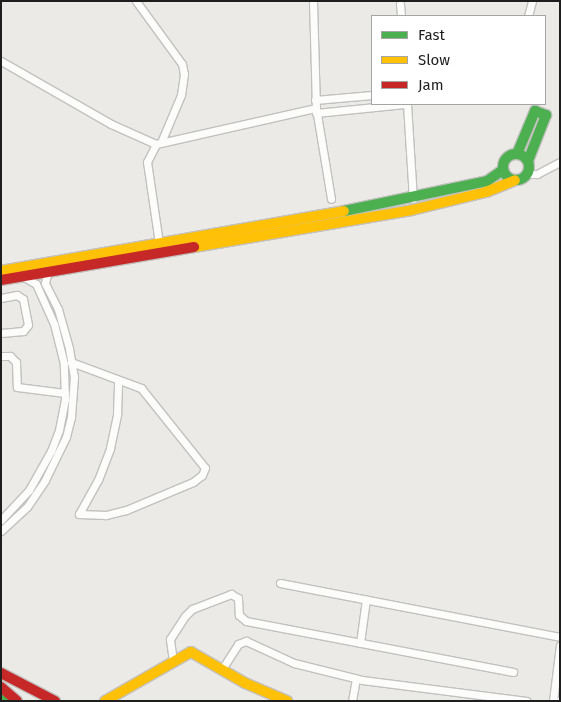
<!DOCTYPE html>
<html>
<head>
<meta charset="utf-8">
<style>
	body { margin:0 }
	#map { position:relative; width:561px; height:702px; overflow:hidden; background:#eceae7; font-family:"Fira Sans",sans-serif }
	div>[style] { position:absolute }
	[style*='--x'] { left:calc(var(--x)*1px); top:calc(var(--y)*1px); width:calc(var(--w)*1px); rotate:calc(var(--a)*1deg) }
	.roads { filter:drop-shadow(1px 0 #c2c1bf) drop-shadow(-1px 0 #c2c1bf) drop-shadow(0 1px #c2c1bf) drop-shadow(0 -1px #c2c1bf) }
	.street>* { height:7px; margin:-3.5px; padding:0 3.5px; transform-origin:3.5px; border-radius:3.5px; background:#fcfcfb }
	.fast>* { height:10px; margin:-5px; padding:0 5px; transform-origin:5px; border-radius:5px; background:#4caf50 }
	.fast>.ring { margin:-5px; padding:0; box-sizing:content-box; background:none; border:10px solid #4caf50; border-radius:50% }
	.slow>* { height:10px; margin:-5px; padding:0 5px; transform-origin:5px; border-radius:5px; background:#ffc107 }
	.jam>* { height:10px; margin:-5px; padding:0 5px; transform-origin:5px; border-radius:5px; background:#c62828 }
	span { translate:-50% -50%; white-space:nowrap; text-align:center; line-height:1.15; -webkit-text-stroke:4px #fff; paint-order:stroke }
	.frame { position:absolute; inset:0; border:2px solid #1e1e1e; pointer-events:none }
	.legend { position:absolute; left:371px; top:15px; width:175px; height:90px; box-sizing:border-box; background:#fff; border:1px solid #a5a5a5; margin:0; padding:6px 9px; list-style:none; font-size:15px; color:#1e1e1e }
	.legend li { display:flex; align-items:center; gap:10px; height:25px }
	.legend b { width:25px; border:1px solid #a5a5a5 }
</style>
</head>
<body>
<div id="map">
	<div class="roads">
		<div class="street">
			<i style="--x:136;--y:1;--w:78;--a:53.9"></i>
			<i style="--x:182;--y:64;--w:10;--a:79"></i>
			<i style="--x:184;--y:74;--w:21;--a:98"></i>
			<i style="--x:181;--y:95;--w:49;--a:112.9"></i>
			<i style="--x:313;--y:1;--w:107;--a:88.4"></i>
			<i style="--x:316;--y:108;--w:92;--a:80.6"></i>
			<i style="--x:400;--y:4;--w:12;--a:85"></i>
			<i style="--x:528;--y:16;--w:16;--a:-75"></i>
			<i style="--x:1;--y:61;--w:127;--a:29.8"></i>
			<i style="--x:111;--y:124;--w:49;--a:24"></i>
			<i style="--x:315;--y:100;--w:57;--a:-5"></i>
			<i style="--x:407;--y:104;--w:95;--a:86.4"></i>
			<i style="--x:316;--y:113;--w:89;--a:-5.8"></i>
			<i style="--x:527;--y:174;--w:10;--a:0"></i>
			<i style="--x:537;--y:174;--w:26;--a:-28"></i>
			<i style="--x:159;--y:243;--w:82;--a:-98.4"></i>
			<i style="--x:147;--y:162;--w:20;--a:-63"></i>
			<i style="--x:156;--y:144;--w:164;--a:-12.7"></i>
			<i style="--x:1;--y:298;--w:16;--a:-11"></i>
			<i style="--x:17;--y:295;--w:7;--a:34"></i>
			<i style="--x:23;--y:299;--w:26;--a:79"></i>
			<i style="--x:28;--y:325;--w:8;--a:130"></i>
			<i style="--x:23;--y:331;--w:22;--a:175"></i>
			<i style="--x:1;--y:356;--w:9;--a:0"></i>
			<i style="--x:10;--y:356;--w:8;--a:45"></i>
			<i style="--x:16;--y:362;--w:25;--a:88"></i>
			<i style="--x:17;--y:387;--w:48;--a:7.1"></i>
			<i style="--x:71;--y:362;--w:75;--a:20.4"></i>
			<i style="--x:141;--y:388;--w:102;--a:51.3"></i>
			<i style="--x:205;--y:468;--w:8;--a:113"></i>
			<i style="--x:202;--y:475;--w:11;--a:142"></i>
			<i style="--x:193;--y:482;--w:73;--a:157.3"></i>
			<i style="--x:126;--y:510;--w:21;--a:166"></i>
			<i style="--x:106;--y:515;--w:27;--a:-178"></i>
			<i style="--x:79;--y:514;--w:39;--a:-61"></i>
			<i style="--x:98;--y:480;--w:34;--a:-69"></i>
			<i style="--x:110;--y:448;--w:35;--a:-78"></i>
			<i style="--x:117;--y:414;--w:34;--a:-88"></i>
			<i style="--x:1;--y:520;--w:41;--a:-47"></i>
			<i style="--x:29;--y:490;--w:45;--a:-60.6"></i>
			<i style="--x:51;--y:451;--w:22;--a:-69"></i>
			<i style="--x:59;--y:430;--w:32;--a:-79"></i>
			<i style="--x:65;--y:399;--w:35;--a:-92"></i>
			<i style="--x:64;--y:364;--w:41;--a:-104"></i>
			<i style="--x:54;--y:324;--w:44;--a:-114.2"></i>
			<i style="--x:36;--y:284;--w:16;--a:-150"></i>
			<i style="--x:1;--y:531;--w:35;--a:-43"></i>
			<i style="--x:27;--y:507;--w:32;--a:-56"></i>
			<i style="--x:45;--y:480;--w:48;--a:-64"></i>
			<i style="--x:66;--y:437;--w:21;--a:-76"></i>
			<i style="--x:71;--y:417;--w:40;--a:-85.7"></i>
			<i style="--x:74;--y:377;--w:29;--a:-100"></i>
			<i style="--x:69;--y:348;--w:41;--a:-105.8"></i>
			<i style="--x:58;--y:309;--w:29;--a:-117"></i>
			<i style="--x:45;--y:283;--w:12;--a:-76"></i>
			<i style="--x:280;--y:583;--w:285;--a:10.9"></i>
			<i style="--x:360;--y:643;--w:44;--a:-82.2"></i>
			<i style="--x:173;--y:661;--w:22;--a:-98"></i>
			<i style="--x:170;--y:639;--w:27;--a:-57"></i>
			<i style="--x:185;--y:616;--w:10;--a:-45"></i>
			<i style="--x:192;--y:609;--w:42;--a:-21"></i>
			<i style="--x:231;--y:594;--w:8;--a:30"></i>
			<i style="--x:238;--y:598;--w:17;--a:87"></i>
			<i style="--x:239;--y:615;--w:9;--a:41"></i>
			<i style="--x:246;--y:621;--w:272;--a:10.8"></i>
			<i style="--x:222;--y:669;--w:30;--a:-57"></i>
			<i style="--x:238;--y:644;--w:9;--a:-21"></i>
			<i style="--x:246;--y:641;--w:53;--a:24.6"></i>
			<i style="--x:294;--y:663;--w:70;--a:14"></i>
			<i style="--x:362;--y:680;--w:166;--a:7.3"></i>
			<i style="--x:352;--y:701;--w:22;--a:-80"></i>
			<i style="--x:553;--y:701;--w:56;--a:-82.9"></i>
			<i style="--x:560;--y:701;--w:1;--a:-90"></i>
		</div>
		<div class="fast">
			<i class="ring" style="left:503px;top:154px;width:16px;height:16px"></i>
			<i style="--x:517;--y:154;--w:47;--a:-67.3"></i>
			<i style="--x:535;--y:111;--w:12;--a:20"></i>
			<i style="--x:546;--y:115;--w:49;--a:111.4"></i>
			<i style="--x:344;--y:211;--w:146;--a:-11.8"></i>
			<i style="--x:487;--y:181;--w:19;--a:-35"></i>
			<i style="--x:1;--y:699;--w:4;--a:34"></i>
		</div>
		<div class="slow">
			<i style="--x:194;--y:247;--w:221;--a:-9.6"></i>
			<i style="--x:412;--y:210;--w:76;--a:-13.7"></i>
			<i style="--x:486;--y:192;--w:31;--a:-22"></i>
			<i style="--x:1;--y:271;--w:348;--a:-9.9"></i>
			<i style="--x:105;--y:701;--w:99;--a:-29.7"></i>
			<i style="--x:191;--y:652;--w:62;--a:29.9"></i>
			<i style="--x:245;--y:683;--w:46;--a:23.2"></i>
		</div>
		<div class="jam">
			<i style="--x:1;--y:280;--w:196;--a:-9.7"></i>
			<i style="--x:1;--y:673;--w:61;--a:27.4"></i>
			<i style="--x:1;--y:687;--w:21;--a:41"></i>
		</div>
	</div>
	<div class="frame"></div>
	<ul class="legend">
	<li><b style="height:6px;background:#4caf50"></b>Fast</li>
	<li><b style="height:6px;background:#ffc107"></b>Slow</li>
	<li><b style="height:6px;background:#c62828"></b>Jam</li>
	</ul>
</div>
</body>
</html>
